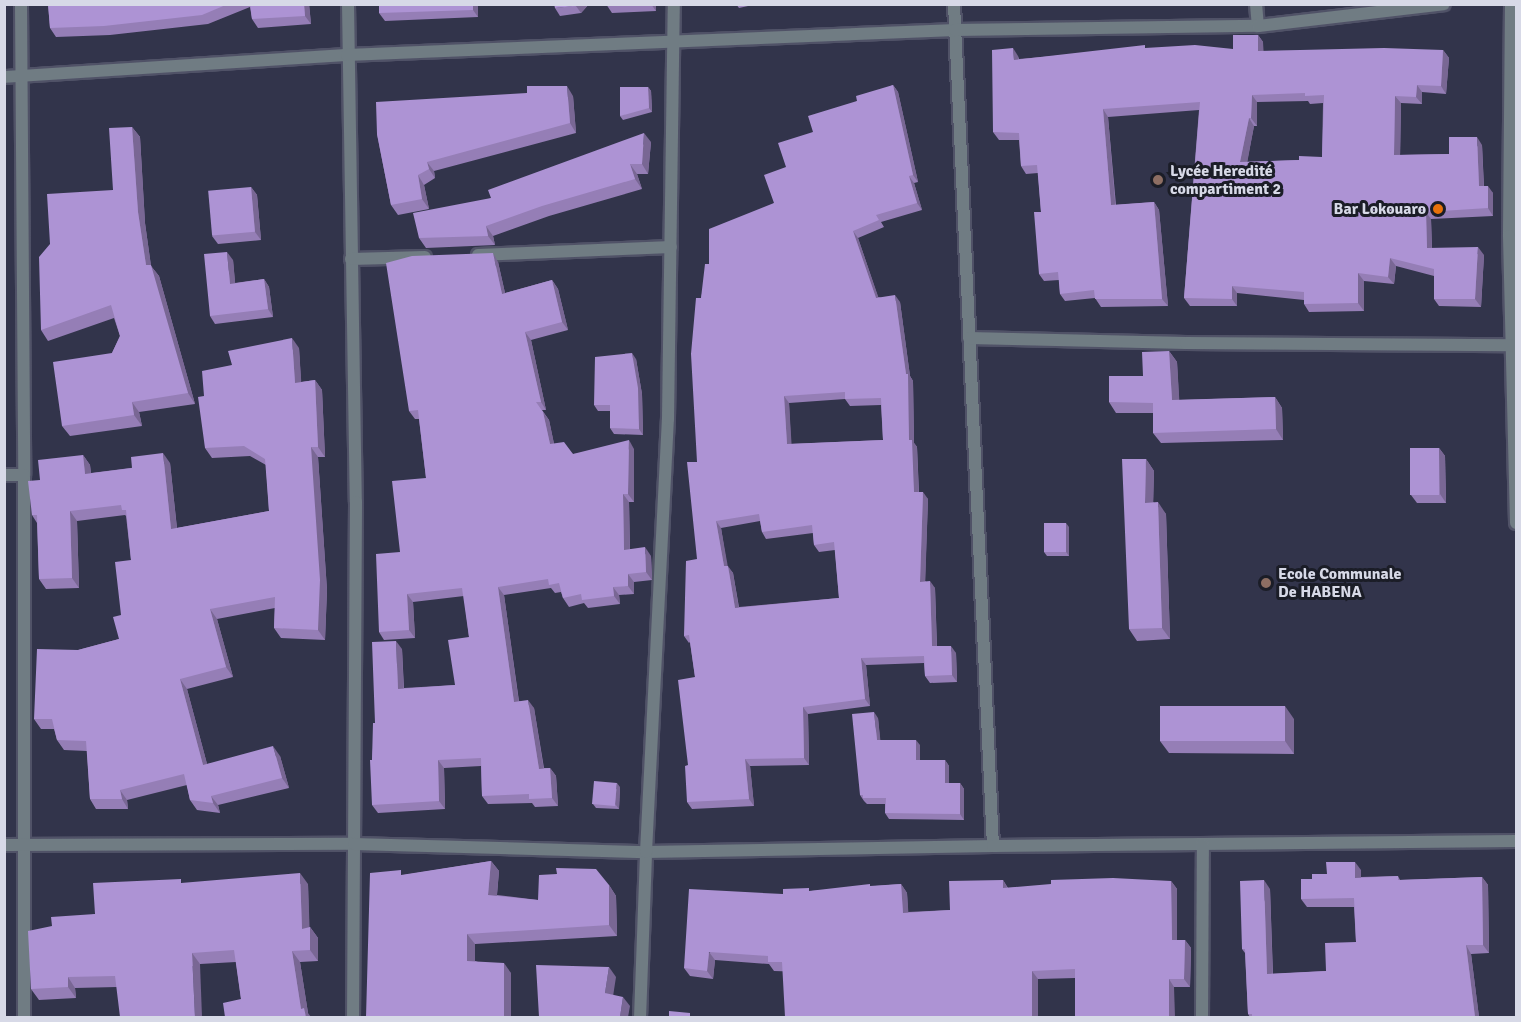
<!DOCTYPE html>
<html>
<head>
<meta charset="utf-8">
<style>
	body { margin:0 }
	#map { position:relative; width:1521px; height:1022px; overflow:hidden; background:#32344b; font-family:Signika,sans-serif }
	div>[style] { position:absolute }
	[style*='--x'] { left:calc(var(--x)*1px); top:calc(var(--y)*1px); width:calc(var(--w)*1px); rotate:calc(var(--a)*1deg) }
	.roads { filter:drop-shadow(2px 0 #505267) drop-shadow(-2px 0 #505267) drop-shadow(0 2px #505267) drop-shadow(0 -2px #505267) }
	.minor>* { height:12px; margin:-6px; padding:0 6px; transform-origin:6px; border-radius:6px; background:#707c83 }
	.wall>* { inset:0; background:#957eb6 }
	.shaded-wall>* { inset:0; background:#796794 }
	.building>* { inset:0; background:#ad93d4; transform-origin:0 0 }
	.dots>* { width:16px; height:16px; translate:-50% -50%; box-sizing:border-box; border:3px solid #1b1d27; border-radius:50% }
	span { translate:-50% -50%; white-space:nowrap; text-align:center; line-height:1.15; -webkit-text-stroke:6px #1b1d27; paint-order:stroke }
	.poi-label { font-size:16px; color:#d7d9e7; font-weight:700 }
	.left { translate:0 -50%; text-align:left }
	.right { translate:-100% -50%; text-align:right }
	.frame { position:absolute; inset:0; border:6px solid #d7d9e7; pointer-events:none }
</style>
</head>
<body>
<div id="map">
	<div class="roads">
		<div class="minor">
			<i style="--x:21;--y:4;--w:471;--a:89.6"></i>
			<i style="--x:24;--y:475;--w:543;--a:90"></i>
			<i style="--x:348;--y:4;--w:498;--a:89.1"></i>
			<i style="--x:356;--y:502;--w:516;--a:90.33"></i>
			<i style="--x:954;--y:4;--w:843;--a:87.35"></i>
			<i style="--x:1256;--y:4;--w:22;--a:85"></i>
			<i style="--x:1511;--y:4;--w:232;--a:90.5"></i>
			<i style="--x:1509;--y:236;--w:287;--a:88.6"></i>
			<i style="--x:4;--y:77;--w:344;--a:-3.7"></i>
			<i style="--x:347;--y:55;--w:609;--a:-2.35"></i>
			<i style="--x:955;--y:30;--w:303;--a:-0.8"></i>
			<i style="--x:1258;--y:26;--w:187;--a:-6.7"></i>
			<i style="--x:478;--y:255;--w:193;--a:-2.4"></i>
			<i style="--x:351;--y:259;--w:74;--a:-1.5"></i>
			<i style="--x:969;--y:338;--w:217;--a:1.3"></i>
			<i style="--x:1186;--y:343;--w:326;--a:0.4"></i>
			<i style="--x:4;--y:475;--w:20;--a:0"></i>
			<i style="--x:4;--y:845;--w:350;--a:-0.2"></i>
			<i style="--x:354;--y:844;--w:292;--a:1.6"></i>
			<i style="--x:646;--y:852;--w:347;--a:-1"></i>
			<i style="--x:993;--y:846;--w:523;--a:-0.55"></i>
			<i style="--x:640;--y:1018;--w:166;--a:-87.9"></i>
			<i style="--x:646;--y:852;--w:434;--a:-87.1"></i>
			<i style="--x:668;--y:419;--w:415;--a:-89.2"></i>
			<i style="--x:1202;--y:1018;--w:173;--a:-89.7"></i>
		</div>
	</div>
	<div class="wall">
		<i style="clip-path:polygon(48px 4px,309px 4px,311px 24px,258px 28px,252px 19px,250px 7px,208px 24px,110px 35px,56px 37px,50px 28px)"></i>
		<i style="clip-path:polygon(379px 4px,478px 4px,478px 17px,385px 21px,379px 13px)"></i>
		<i style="clip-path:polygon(589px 4px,581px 13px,560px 16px,555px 8px)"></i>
		<i style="clip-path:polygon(606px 4px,656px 4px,656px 11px,612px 13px)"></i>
		<i style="clip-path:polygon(736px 4px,757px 4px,739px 8px)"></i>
		<i style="clip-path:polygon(861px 4px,898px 4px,862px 6px)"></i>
		<i style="clip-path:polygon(evenodd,1258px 35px,1263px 42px,1263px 51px,1443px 50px,1449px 58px,1446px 94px,1422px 92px,1422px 104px,1401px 103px,1400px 155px,1449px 154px,1482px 145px,1484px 186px,1493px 193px,1493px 216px,1431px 219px,1432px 248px,1484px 255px,1481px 307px,1439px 306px,1434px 299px,1434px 276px,1396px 266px,1394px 284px,1364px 281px,1364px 311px,1309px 312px,1304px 304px,1304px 300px,1237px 293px,1237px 306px,1190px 306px,1184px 298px,1199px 110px,1108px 117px,1116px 205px,1154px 202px,1159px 210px,1168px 306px,1101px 307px,1095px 298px,1065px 301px,1060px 294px,1059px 280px,1044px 281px,1039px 274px,1041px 212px,1038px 173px,1026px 174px,1021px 166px,1019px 140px,999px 140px,993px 132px,1018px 56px,1019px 59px,1147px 48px,1233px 49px,1258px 35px,1308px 101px,1310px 104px,1323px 103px,1322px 157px,1299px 160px,1247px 162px,1254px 126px,1257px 126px,1257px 102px,1308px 101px)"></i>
		<i style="clip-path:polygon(evenodd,893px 85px,898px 92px,918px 182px,914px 183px,922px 210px,881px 222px,884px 227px,858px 238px,878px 297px,900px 302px,910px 376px,913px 381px,914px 443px,917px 447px,919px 492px,928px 499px,925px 581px,935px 588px,937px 646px,956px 653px,957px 682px,930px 683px,925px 676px,924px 663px,866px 665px,870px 706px,808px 714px,809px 765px,750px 766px,754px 806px,692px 809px,687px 802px,688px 765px,695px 677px,690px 642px,689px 643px,684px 636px,697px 559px,697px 462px,701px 298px,709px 264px,774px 203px,786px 167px,813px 132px,857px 101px,893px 85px,845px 399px,850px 406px,881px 405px,883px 440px,791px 444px,789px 403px,845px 399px,893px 85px,760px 521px,762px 532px,766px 539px,813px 533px,814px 545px,819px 552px,835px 550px,839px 598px,739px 607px,733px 573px,727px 566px,721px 528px,760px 521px)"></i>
		<i style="clip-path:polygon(648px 87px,651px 91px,652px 112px,623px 120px,620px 116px)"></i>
		<i style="clip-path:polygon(573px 96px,576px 133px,434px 171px,435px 178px,424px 185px,429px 209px,398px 215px,391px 205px,377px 134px)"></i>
		<i style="clip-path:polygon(132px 127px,140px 137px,145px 223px,151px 266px,159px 276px,195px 404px,139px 412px,142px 426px,70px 436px,62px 426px,112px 353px,120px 336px,114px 318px,48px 341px,41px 330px,113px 190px)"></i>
		<i style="clip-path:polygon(651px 142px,648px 174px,637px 174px,642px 189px,549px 216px,493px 236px,495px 245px,426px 248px,419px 238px,491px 198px)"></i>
		<i style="clip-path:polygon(251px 187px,257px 195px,261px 240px,218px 244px,212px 236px)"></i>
		<i style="clip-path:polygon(233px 260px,235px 283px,264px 279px,269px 287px,273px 317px,215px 324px,210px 316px)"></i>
		<i style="clip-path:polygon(498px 262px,505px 293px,552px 280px,558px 289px,568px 330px,531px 340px,546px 410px,542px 410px,549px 420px,554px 444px,573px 454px,634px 449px,634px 502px,629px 502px,630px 549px,651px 556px,652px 580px,634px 582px,634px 594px,619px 595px,620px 604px,588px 608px,584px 603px,569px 607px,563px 598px,561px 592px,555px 593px,551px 588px,504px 595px,519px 701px,534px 708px,544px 768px,550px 768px,556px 776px,558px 806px,535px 807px,532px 803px,488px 804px,482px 796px,481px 766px,444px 768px,445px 809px,378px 813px,372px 805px,372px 760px,375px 723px,402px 649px,404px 688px,455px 685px,469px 637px,464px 596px,413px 602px,415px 638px,384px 640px,379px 632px,400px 552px,426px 478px,419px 419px,415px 419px,409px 411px)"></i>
		<i style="clip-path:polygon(299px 348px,301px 382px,315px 380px,322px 390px,325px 457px,318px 457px,327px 590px,325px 640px,281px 638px,274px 628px,275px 608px,217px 619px,233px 677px,187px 689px,207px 764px,280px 756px,289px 788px,218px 805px,220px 813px,197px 810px,190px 800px,187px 785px,127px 800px,128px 809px,96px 809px,90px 799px,87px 751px,64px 750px,57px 740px,54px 729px,41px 729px,34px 719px,78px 650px,119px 639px,121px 615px,131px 560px,126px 516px,125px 515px,77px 521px,79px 588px,46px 589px,39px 579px,37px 523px,32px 515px,40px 480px,83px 455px,90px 465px,91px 473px,170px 463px,177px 528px,269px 511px,266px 465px,250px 456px,212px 458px,205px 448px,204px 396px,232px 365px)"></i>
		<i style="clip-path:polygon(1169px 351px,1177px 362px,1179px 400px,1275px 397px,1282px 408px,1283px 440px,1161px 443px,1153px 433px,1153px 413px,1116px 413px,1109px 402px,1143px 376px)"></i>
		<i style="clip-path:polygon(636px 359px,642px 394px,643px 435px,614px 434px,610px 428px,610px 411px,598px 411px,594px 405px)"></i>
		<i style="clip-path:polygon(1439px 448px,1445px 456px,1446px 503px,1417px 503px,1411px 495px)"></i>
		<i style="clip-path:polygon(1146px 459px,1154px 471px,1153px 502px,1166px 514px,1170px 639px,1137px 641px,1129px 629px)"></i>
		<i style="clip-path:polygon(1069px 527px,1069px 556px,1047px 556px,1044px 552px)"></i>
		<i style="clip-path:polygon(878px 718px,880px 740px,920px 745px,920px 760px,945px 760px,949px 766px,949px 783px,960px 783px,964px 789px,964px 820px,889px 819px,885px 813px,885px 804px,867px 804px,864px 801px,860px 795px)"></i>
		<i style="clip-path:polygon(1294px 719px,1294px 754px,1169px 753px,1160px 741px)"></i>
		<i style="clip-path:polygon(620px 787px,619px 809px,596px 808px,593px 804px)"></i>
		<i style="clip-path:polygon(491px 861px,499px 871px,497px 895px,538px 900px,609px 885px,616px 896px,617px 936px,475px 944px,475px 961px,511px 973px,511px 1017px,366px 1017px,404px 875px)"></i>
		<i style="clip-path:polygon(1361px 870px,1361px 877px,1398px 876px,1400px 880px,1482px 877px,1488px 885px,1489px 953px,1471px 954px,1479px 1017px,1250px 1017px,1248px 1014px,1245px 953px,1242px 949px,1270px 889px,1273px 974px,1326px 971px,1356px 942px,1354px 907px,1307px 907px,1301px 899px,1327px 874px)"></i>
		<i style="clip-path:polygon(1003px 880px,1008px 888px,1171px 881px,1177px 889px,1177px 940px,1185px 940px,1191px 948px,1190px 987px,1174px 987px,1075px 978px,1038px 979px,774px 971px,769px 964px,715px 960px,713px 979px,690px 976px,684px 968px,811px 891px,901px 884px,907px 893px,908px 912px,950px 910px)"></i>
		<i style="clip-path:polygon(184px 883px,308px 884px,309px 927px,310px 927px,318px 938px,318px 961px,300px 962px,308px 1013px,241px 999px,236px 962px,200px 964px,117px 987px,75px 988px,76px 998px,39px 1000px,31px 989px,52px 926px,95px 914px)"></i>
	</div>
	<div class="shaded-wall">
		<i style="clip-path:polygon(304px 4px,309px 4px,311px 24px,305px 16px)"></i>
		<i style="clip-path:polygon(473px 4px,478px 4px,478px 17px,473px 10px)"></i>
		<i style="clip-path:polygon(577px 4px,589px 4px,581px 13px,576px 6px)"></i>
		<i style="clip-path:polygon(651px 4px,656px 4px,656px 11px)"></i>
		<i style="clip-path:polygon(1258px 35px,1263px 42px,1264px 58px,1258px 51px)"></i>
		<i style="clip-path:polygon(1013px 48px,1018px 56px,1019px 68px,1014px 60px)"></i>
		<i style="clip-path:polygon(1443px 50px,1449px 58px,1446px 94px,1441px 86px)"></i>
		<i style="clip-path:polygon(893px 85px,898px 92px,918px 182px,913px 175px)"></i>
		<i style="clip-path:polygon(1417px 85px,1422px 92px,1422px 104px,1416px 97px)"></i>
		<i style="clip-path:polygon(567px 86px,573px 96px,576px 133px,570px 123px)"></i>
		<i style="clip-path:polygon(648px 87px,651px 91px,652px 112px,649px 108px)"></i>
		<i style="clip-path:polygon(1252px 95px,1257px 102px,1257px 126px,1251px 118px)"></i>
		<i style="clip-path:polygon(1395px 96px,1401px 103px,1400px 163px,1394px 155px)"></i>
		<i style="clip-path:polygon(1103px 109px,1108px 117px,1116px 213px,1111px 205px)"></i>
		<i style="clip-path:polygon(1249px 118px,1254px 126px,1246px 169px,1240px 162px)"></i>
		<i style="clip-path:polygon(132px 127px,140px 137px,145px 223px,151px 266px,159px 276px,195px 404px,188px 393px,146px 265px,138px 212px)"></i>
		<i style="clip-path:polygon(644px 133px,651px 142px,648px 174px,642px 164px)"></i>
		<i style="clip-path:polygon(1477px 137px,1482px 145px,1484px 193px,1479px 186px)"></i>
		<i style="clip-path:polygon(427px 162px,434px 171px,435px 178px,429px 169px)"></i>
		<i style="clip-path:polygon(630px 164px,637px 174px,642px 189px,635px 179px)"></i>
		<i style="clip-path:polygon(418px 175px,424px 185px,429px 209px,422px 199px)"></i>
		<i style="clip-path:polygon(909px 176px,914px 183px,922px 210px,917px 203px)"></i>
		<i style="clip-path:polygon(1488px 186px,1493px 193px,1493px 216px,1488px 208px)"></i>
		<i style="clip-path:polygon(251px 187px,257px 195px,261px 240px,255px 232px)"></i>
		<i style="clip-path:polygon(1154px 202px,1159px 210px,1168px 306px,1162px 299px)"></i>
		<i style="clip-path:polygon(1426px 212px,1431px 219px,1432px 255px,1427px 248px)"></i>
		<i style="clip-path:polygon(486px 226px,493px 236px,495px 245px,488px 236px)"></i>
		<i style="clip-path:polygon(853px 231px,858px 238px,881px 305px,876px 298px)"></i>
		<i style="clip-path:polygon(1478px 247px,1484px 255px,1481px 307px,1475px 299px)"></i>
		<i style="clip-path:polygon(227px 252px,233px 260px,236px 292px,230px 284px)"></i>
		<i style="clip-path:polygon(493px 253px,498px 262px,507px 302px,502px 294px)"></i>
		<i style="clip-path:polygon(1390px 258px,1396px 266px,1394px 284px,1388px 277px)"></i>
		<i style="clip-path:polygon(1358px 273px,1364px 281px,1364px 311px,1358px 303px)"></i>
		<i style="clip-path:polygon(264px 279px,269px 287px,273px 317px,268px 309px)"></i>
		<i style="clip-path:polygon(552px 280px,558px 289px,568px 330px,562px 322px)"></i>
		<i style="clip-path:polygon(1232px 286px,1237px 293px,1237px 306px,1232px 299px)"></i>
		<i style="clip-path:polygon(895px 295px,900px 302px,910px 376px,913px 381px,914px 443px,917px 447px,919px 499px,914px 492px,909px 440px,906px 374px)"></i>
		<i style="clip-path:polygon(525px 332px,531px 340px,546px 410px,541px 402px)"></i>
		<i style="clip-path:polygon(292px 338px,299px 348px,302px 393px,295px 383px)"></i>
		<i style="clip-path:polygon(1169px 351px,1177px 362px,1180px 411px,1172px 400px)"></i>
		<i style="clip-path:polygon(632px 353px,636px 359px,642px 394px,643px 435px,639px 429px)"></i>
		<i style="clip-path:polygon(315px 380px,322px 390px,325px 457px,318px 447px)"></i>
		<i style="clip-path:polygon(784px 396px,789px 403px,792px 451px,787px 444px)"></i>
		<i style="clip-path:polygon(1275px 397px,1282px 408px,1283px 440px,1276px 429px)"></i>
		<i style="clip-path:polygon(132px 402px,139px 412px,142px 426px,134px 415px)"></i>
		<i style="clip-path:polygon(543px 412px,549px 420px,556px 453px,550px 444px)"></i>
		<i style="clip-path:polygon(629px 440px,634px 449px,634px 502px,628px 494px)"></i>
		<i style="clip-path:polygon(311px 447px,318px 457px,327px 590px,325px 640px,318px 630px)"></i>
		<i style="clip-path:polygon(1439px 448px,1445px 456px,1446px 503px,1440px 494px)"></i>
		<i style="clip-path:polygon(163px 453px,170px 463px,178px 539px,171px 529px)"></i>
		<i style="clip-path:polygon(83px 455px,90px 465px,92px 484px,85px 474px)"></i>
		<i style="clip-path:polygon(1146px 459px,1154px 471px,1153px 515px,1145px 503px)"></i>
		<i style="clip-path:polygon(923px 492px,928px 499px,925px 589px,920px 582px)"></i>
		<i style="clip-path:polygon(623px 494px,629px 502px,630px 558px,624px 550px)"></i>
		<i style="clip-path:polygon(1158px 502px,1166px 514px,1170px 639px,1162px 628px)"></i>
		<i style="clip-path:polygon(70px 511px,77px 521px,79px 588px,72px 578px)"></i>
		<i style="clip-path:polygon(716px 521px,721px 528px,729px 573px,724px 566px)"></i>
		<i style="clip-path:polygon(1066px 523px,1069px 527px,1069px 556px,1066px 552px)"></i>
		<i style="clip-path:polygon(645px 547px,651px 556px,652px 580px,646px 572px)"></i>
		<i style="clip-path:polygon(728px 566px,733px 573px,740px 615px,735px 608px)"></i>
		<i style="clip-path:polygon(628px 574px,634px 582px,634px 594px,628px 586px)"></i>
		<i style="clip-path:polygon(930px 581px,935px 588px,937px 653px,932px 646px)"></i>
		<i style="clip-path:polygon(498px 587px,504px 595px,520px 710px,514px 702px)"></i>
		<i style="clip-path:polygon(613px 587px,619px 595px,620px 604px,614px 596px)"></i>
		<i style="clip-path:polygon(407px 594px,413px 602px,415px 638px,409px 630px)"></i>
		<i style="clip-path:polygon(210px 609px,217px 619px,233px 677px,226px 667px)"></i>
		<i style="clip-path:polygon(396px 641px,402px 649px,404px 697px,398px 689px)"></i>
		<i style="clip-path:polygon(951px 646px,956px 653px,957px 682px,952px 675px)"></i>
		<i style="clip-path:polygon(861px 658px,866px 665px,870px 706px,865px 699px)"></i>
		<i style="clip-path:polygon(180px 679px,187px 689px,210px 775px,203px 765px)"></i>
		<i style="clip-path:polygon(528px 700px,534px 708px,545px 777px,539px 769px)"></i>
		<i style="clip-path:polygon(1285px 706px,1294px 719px,1294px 754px,1285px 741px)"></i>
		<i style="clip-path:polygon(803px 707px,808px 714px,809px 765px,804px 758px)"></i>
		<i style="clip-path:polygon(874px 712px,878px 718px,881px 746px,877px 740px)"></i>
		<i style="clip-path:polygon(916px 740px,920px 745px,920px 766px,916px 760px)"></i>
		<i style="clip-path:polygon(273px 746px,280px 756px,289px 788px,282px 778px)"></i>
		<i style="clip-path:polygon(745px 759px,750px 766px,754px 806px,749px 799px)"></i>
		<i style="clip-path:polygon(438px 760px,444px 768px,445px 809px,439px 801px)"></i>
		<i style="clip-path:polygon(945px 760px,949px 766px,949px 789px,945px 783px)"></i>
		<i style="clip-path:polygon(550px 768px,556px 776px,558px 806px,552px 798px)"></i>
		<i style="clip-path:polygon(617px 783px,620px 787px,619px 809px,615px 804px)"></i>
		<i style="clip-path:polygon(960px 783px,964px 789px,964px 820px,960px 814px)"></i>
		<i style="clip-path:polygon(120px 790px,127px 800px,128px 809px,122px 799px)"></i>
		<i style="clip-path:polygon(211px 796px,218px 805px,220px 813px,213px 803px)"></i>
		<i style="clip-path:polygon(491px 861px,499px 871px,496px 905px,488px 895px)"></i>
		<i style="clip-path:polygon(1355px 862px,1361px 870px,1361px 886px,1355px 878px)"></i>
		<i style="clip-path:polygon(300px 873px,308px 884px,310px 940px,302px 929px)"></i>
		<i style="clip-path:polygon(1482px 877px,1488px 885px,1489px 953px,1483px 945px)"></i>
		<i style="clip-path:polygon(1003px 880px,1008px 889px,1003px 888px)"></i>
		<i style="clip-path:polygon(1264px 880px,1270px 889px,1273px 983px,1267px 974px)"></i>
		<i style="clip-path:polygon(1171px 881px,1177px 889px,1177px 948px,1172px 940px)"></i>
		<i style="clip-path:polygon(901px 884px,907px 893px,909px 921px,903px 913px)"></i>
		<i style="clip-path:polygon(609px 885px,616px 896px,617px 936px,609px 925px)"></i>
		<i style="clip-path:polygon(310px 927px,318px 938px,318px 961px,310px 950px)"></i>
		<i style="clip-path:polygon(467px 934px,475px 944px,475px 972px,467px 961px)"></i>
		<i style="clip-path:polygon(1185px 940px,1191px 948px,1190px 987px,1184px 979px)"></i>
		<i style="clip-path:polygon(1466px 945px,1471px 954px,1479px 1017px,1475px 1017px)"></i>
		<i style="clip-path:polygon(292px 951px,300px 962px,308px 1013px,311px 1017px,306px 1017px,301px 1009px)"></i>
		<i style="clip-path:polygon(709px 952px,715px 960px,713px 979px,707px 971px)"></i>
		<i style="clip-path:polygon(192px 953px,200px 964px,202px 1017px,195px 1017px)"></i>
		<i style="clip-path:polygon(504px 963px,511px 973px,511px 1017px,504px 1017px)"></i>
		<i style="clip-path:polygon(609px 967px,616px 977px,612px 1003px,605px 993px)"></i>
		<i style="clip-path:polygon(1032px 971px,1038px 979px,1038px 1017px,1032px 1017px)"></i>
		<i style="clip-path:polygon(68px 977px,75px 988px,76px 998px,68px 987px)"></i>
		<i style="clip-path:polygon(1169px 979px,1174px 987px,1175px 1017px,1169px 1017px)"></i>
		<i style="clip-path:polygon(623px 997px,630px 1006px,628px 1017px,620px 1017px)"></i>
	</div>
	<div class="building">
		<i style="clip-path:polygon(48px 4px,228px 4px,202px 15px,104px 26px,50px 28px)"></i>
		<i style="clip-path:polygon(250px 4px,304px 4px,305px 16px,252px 19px)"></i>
		<i style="clip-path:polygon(379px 4px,473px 4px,473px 10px,379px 13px)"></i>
		<i style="clip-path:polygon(554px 4px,577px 4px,576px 6px,555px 8px)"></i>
		<i style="clip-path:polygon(evenodd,1233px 35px,1258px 35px,1258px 51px,1384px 48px,1443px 50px,1441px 86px,1417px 85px,1416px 97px,1395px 96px,1394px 155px,1449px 154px,1449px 137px,1477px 137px,1479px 186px,1488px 186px,1488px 208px,1426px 212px,1427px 248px,1478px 247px,1475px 299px,1434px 299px,1434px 269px,1390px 258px,1388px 277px,1358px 273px,1358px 303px,1304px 304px,1304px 292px,1232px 286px,1232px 299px,1184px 298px,1200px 102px,1103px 109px,1111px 205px,1154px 202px,1162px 299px,1095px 299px,1094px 290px,1060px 294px,1058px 272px,1039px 274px,1034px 212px,1041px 212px,1037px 165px,1021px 166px,1019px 133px,993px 132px,992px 50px,1013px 48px,1014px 60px,1145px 45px,1145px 48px,1195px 45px,1233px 49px,1233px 35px,1305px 93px,1305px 96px,1324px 95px,1322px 157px,1299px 156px,1299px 160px,1240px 162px,1249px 118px,1251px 118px,1252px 95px,1305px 93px)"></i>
		<i style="clip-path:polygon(evenodd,893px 85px,913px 175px,909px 176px,917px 203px,876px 215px,879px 220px,853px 231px,876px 298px,895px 295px,906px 374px,908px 374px,909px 440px,912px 440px,914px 492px,923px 492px,920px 582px,930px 581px,932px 646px,951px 646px,952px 675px,925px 676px,924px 656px,861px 658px,865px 699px,803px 707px,804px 758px,745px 759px,749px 799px,687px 802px,685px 766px,688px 765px,678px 680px,695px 677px,689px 635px,684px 636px,686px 561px,697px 559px,687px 462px,697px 462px,691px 354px,696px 298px,701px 298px,705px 264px,709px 264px,709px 229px,774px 203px,764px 175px,786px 167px,778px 143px,813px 132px,808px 116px,857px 101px,856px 96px,893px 85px,845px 392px,845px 399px,881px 398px,883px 440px,787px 444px,784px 396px,845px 392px,893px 85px,759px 514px,762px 532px,812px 525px,814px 545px,834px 542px,839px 598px,735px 608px,728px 566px,724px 566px,716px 521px,759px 514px)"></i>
		<i style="clip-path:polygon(527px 86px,567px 86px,570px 123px,427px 162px,429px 169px,418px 175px,422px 199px,391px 205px,377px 134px,376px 102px,527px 93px)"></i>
		<i style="clip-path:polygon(620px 87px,648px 87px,649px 108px,620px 116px)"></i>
		<i style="clip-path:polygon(132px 127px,138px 212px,146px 265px,151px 265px,188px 393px,132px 402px,134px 415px,62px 426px,53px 362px,112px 353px,120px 336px,111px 305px,41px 330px,39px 257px,50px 244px,47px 194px,113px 190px,109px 128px)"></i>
		<i style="clip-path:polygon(644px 133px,642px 164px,630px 164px,635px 179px,542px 206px,486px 226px,488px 236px,419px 238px,413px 213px,491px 198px,488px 190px)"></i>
		<i style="left:251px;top:187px;width:45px;height:43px;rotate:85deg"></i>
		<i style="clip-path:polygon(227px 252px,230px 284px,264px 279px,268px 309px,210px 316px,204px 254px)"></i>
		<i style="clip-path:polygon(493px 253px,502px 294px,552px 280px,562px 322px,525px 332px,541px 402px,536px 402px,543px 412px,550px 444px,564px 442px,573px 454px,629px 440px,628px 494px,623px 494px,624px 550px,645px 547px,646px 572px,628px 574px,628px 586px,613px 587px,614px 596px,582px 600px,581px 594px,563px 598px,559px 583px,549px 585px,548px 579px,498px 587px,514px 702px,528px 700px,539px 769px,550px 768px,552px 798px,529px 799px,529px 794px,482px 796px,481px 758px,438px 760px,439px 801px,372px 805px,370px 760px,372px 760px,373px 723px,375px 723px,372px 642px,396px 641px,398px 689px,455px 685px,448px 640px,469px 637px,462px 588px,407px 594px,409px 630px,379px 632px,376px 554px,400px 552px,392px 481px,426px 478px,418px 410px,409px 411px,386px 263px,412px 256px)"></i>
		<i style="clip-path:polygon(292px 338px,295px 383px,315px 380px,318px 447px,311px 447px,320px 580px,318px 630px,274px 628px,275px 597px,210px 609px,226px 667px,180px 679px,203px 765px,273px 746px,282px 778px,211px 796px,213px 803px,190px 800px,184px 774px,120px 790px,122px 799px,90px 799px,86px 741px,57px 740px,52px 719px,34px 719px,37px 649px,78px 650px,119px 639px,113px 617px,121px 615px,115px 562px,131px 560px,126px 510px,122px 510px,121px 505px,70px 511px,72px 578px,39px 579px,37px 515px,32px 515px,28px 481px,40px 480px,38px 460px,83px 455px,85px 474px,132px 468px,131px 457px,163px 453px,171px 529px,269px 511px,265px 459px,244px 446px,205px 448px,198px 397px,204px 396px,202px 371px,232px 365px,228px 351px)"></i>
		<i style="clip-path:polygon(1169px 351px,1172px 400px,1275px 397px,1276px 429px,1153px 433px,1153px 403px,1109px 402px,1109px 376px,1143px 376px,1142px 352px)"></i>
		<i style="clip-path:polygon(632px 353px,638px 388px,639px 429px,610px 428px,610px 405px,594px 405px,595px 357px)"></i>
		<i style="left:1410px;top:448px;width:29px;height:47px"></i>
		<i style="clip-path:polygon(1122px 459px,1146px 459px,1145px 503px,1158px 502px,1162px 628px,1129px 629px)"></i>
		<i style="left:1044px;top:523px;width:22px;height:29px"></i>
		<i style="left:1160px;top:706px;width:125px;height:35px"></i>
		<i style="clip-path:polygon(874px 712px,877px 740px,916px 740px,916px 760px,945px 760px,945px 783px,960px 783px,960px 814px,885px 813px,886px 798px,863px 798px,863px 795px,860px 795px,852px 714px)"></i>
		<i style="left:594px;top:781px;width:23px;height:23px;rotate:5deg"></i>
		<i style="clip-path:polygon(491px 861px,488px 895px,538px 900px,539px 875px,557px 874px,556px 868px,596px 869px,609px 885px,609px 925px,467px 934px,467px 961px,504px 963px,504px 1017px,366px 1017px,370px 873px,401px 870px,401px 875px)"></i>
		<i style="clip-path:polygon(1326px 862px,1355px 862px,1355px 878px,1398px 876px,1398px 880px,1482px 877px,1483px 945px,1466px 945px,1475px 1017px,1252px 1017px,1252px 1014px,1248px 1014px,1245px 949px,1242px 949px,1240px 881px,1264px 880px,1267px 974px,1326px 971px,1325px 943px,1356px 942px,1354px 898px,1301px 899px,1301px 879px,1312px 879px,1312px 874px,1327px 874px)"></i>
		<i style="clip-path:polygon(300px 873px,302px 929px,310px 927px,310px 950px,292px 951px,301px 1009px,304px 1008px,306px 1017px,225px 1017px,223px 1003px,241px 999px,234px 950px,192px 953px,195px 1017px,120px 1017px,115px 976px,68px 977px,68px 987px,31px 989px,28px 931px,52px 926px,51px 917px,95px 914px,93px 883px,181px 879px,181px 883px)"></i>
		<i style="clip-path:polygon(1113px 878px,1171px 881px,1172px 940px,1185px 940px,1184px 979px,1169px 979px,1169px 1017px,1075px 1017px,1075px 969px,1032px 971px,1032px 1017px,785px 1017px,782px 962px,768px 962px,768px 956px,709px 952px,707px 971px,684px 968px,689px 889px,783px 894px,783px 889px,809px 888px,809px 891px,870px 884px,870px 886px,901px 884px,903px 913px,950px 910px,949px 881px,1003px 880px,1003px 888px,1051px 884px,1051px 880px)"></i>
		<i style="clip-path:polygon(536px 965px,609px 967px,605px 993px,623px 997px,620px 1017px,539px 1017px)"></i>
		<i style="clip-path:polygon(669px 1011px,690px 1013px,690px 1016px,695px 1016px,695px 1017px,669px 1017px)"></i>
	</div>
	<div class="dots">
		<i style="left:1158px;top:180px;background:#8d6e63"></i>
		<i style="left:1438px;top:209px;background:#e8710a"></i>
		<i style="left:1266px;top:583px;background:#8d6e63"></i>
	</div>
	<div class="poi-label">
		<span class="left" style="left:1170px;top:180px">Lycée Heredité<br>compartiment 2</span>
		<span class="right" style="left:1426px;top:209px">Bar Lokouaro</span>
		<span class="left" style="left:1278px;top:583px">Ecole Communale<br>De HABENA</span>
	</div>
	<div class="frame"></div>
</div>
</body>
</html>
